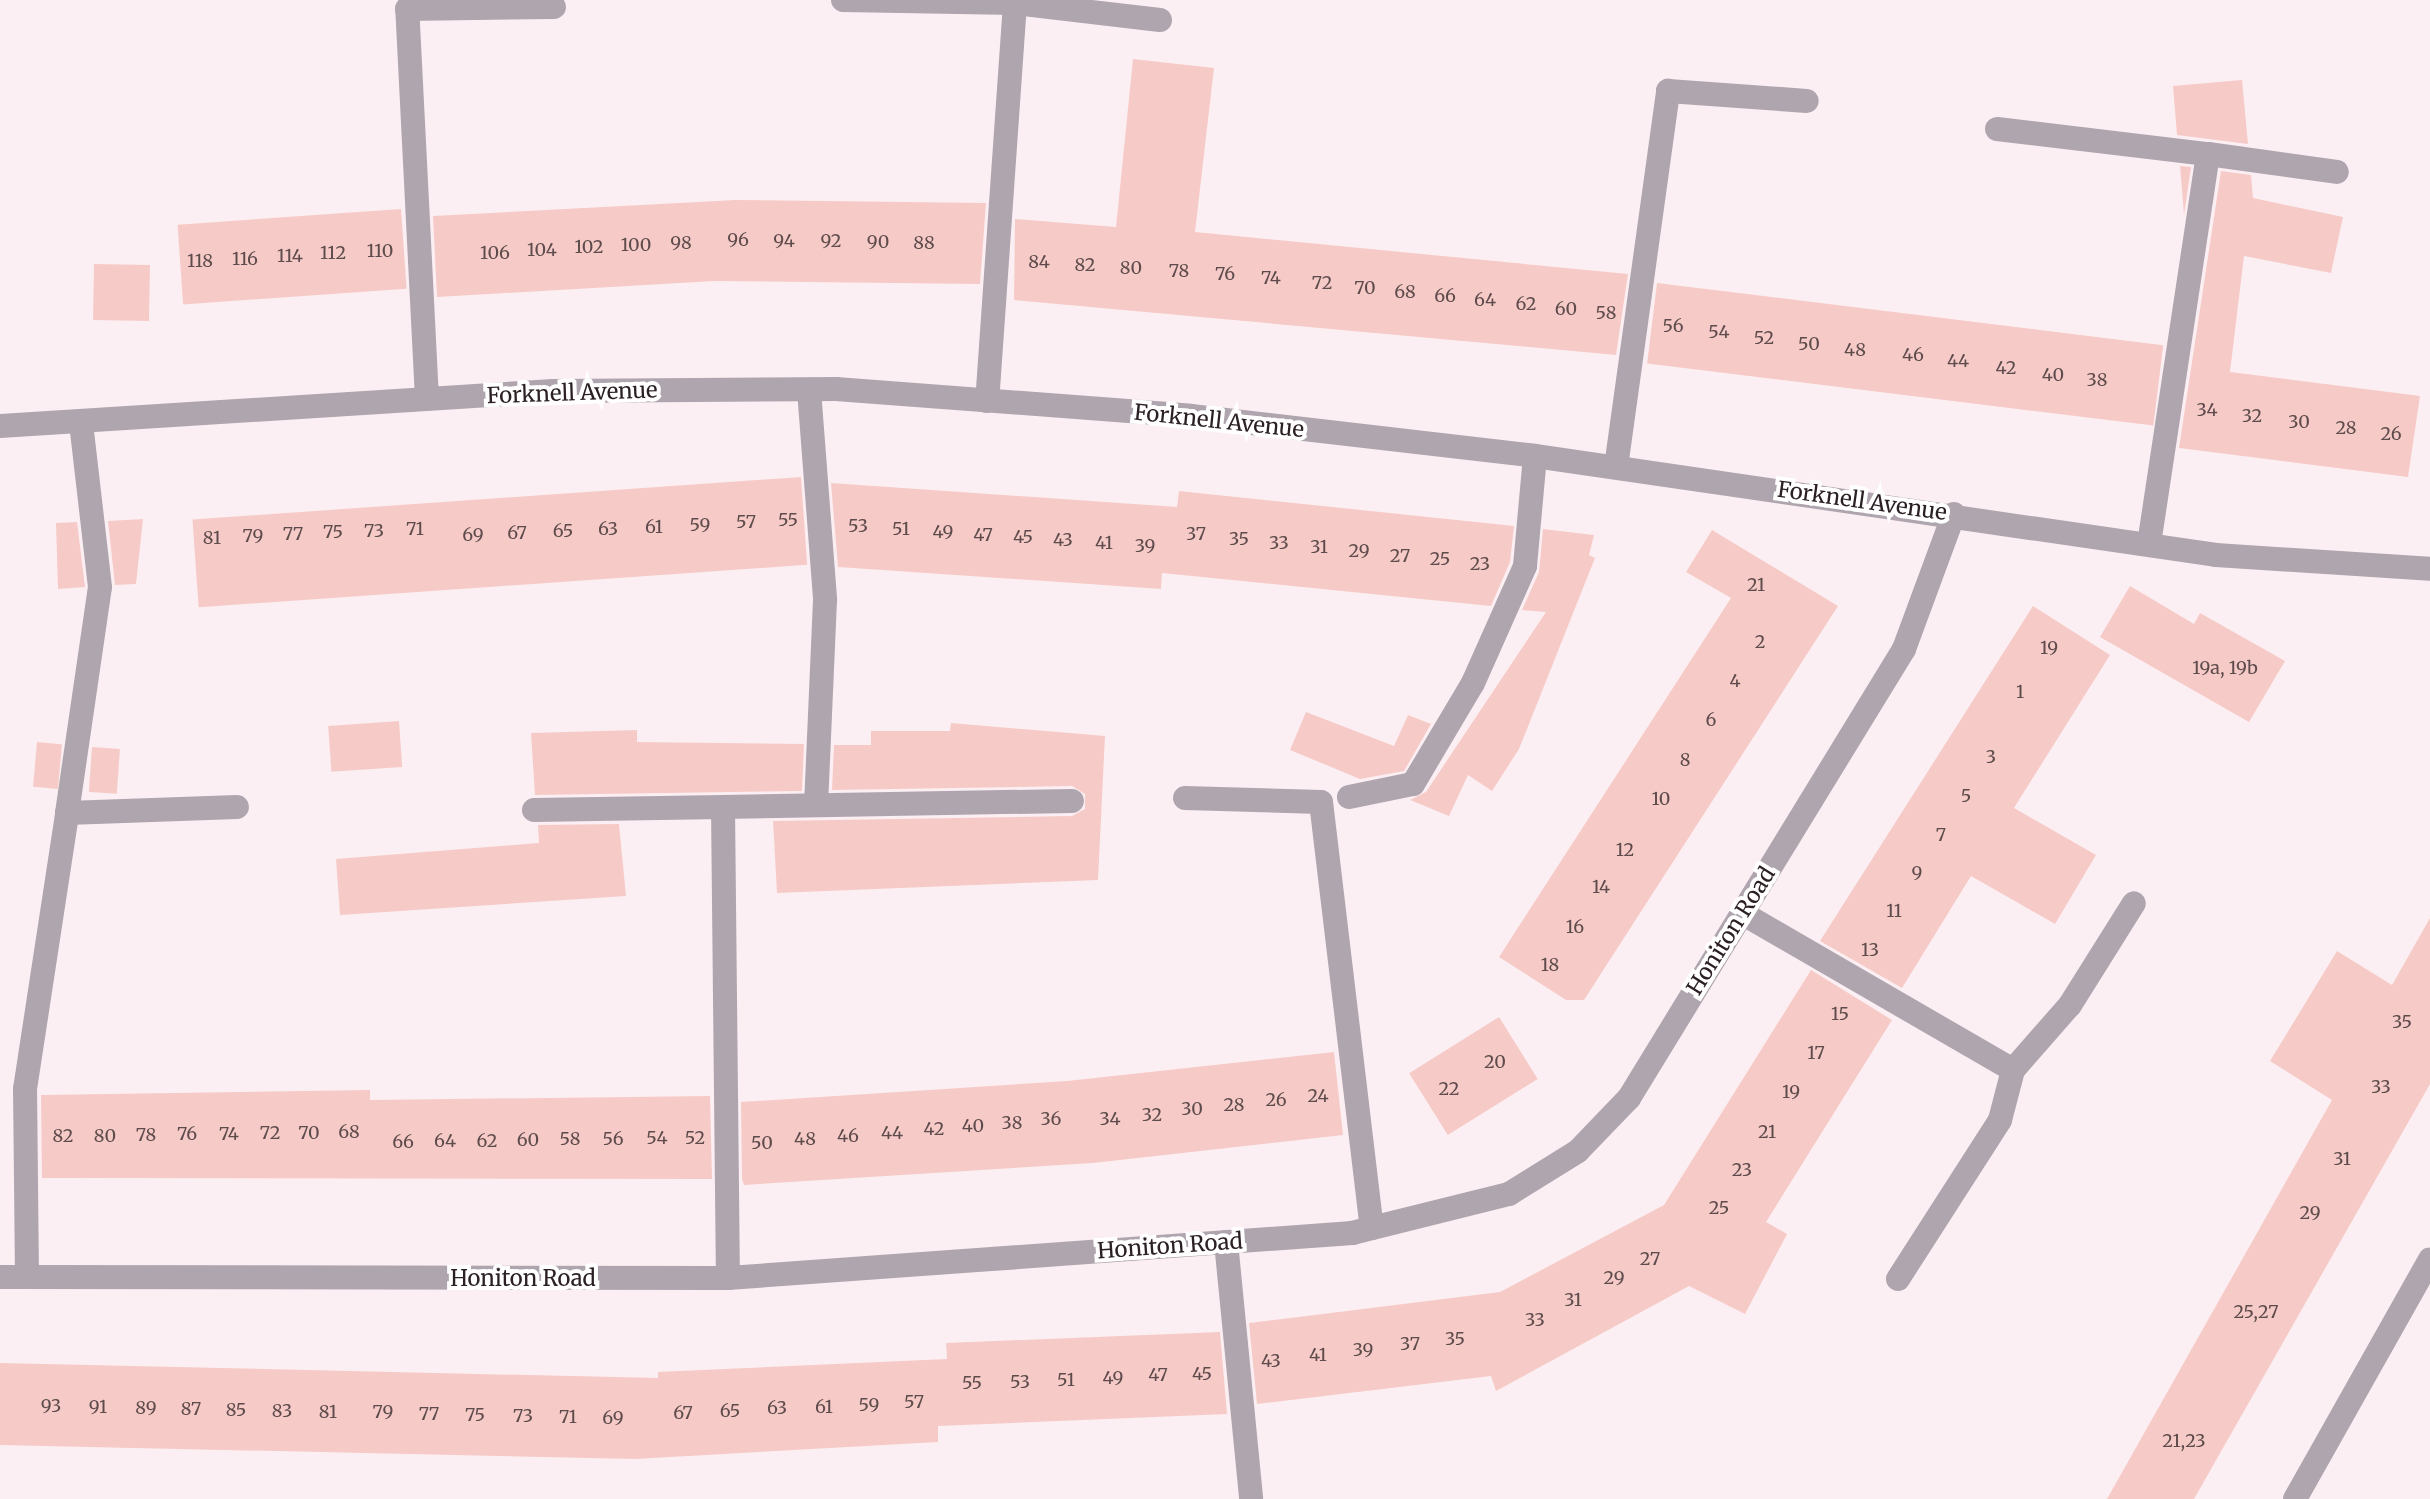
<!DOCTYPE html>
<html>
<head>
<meta charset="utf-8">
<style>
	body { margin:0 }
	#map { position:relative; width:2430px; height:1499px; overflow:hidden; background:#fceff3; font-family:Merriweather,serif }
	div>[style] { position:absolute }
	[style*='--x'] { left:calc(var(--x)*1px); top:calc(var(--y)*1px); width:calc(var(--w)*1px); rotate:calc(var(--a)*1deg) }
	.building>* { inset:0; background:#f6cbc7; transform-origin:0 0 }
	.lane>* { height:24px; margin:-12px; padding:0 12px; transform-origin:12px; border-radius:12px; background:#afa5ae }
	.street>* { height:24px; margin:-12px; padding:0 12px; transform-origin:12px; border-radius:12px; background:#afa5ae }
	span { translate:-50% -50%; white-space:nowrap; text-align:center; line-height:1.15; -webkit-text-stroke:8px #fff; paint-order:stroke }
	.number-label { font-size:18px; color:#5e4b4c }
	.number-label span { -webkit-text-stroke-width:0 }
	.street-label { font-size:22px; color:#2b2023 }
</style>
</head>
<body>
<div id="map">
	<div class="building">
		<i style="clip-path:polygon(1133px 59px,1214px 68px,1195px 232px,1628px 274px,1616px 355px,1014px 300px,1015px 219px,1116px 227px)"></i>
		<i style="clip-path:polygon(2242px 80px,2248px 144px,2177px 135px,2173px 86px)"></i>
		<i style="clip-path:polygon(2180px 166px,2191px 167px,2184px 215px)"></i>
		<i style="clip-path:polygon(2221px 171px,2251px 175px,2253px 198px,2343px 217px,2331px 273px,2244px 256px,2230px 372px,2420px 396px,2408px 477px,2179px 448px)"></i>
		<i style="clip-path:polygon(736px 200px,986px 203px,980px 284px,714px 281px,437px 297px,433px 216px)"></i>
		<i style="left:401px;top:209px;width:80px;height:224px;rotate:86deg"></i>
		<i style="left:94px;top:264px;width:56px;height:56px;rotate:1deg"></i>
		<i style="left:1657px;top:283px;width:510px;height:81px;rotate:7deg"></i>
		<i style="left:801px;top:477px;width:88px;height:610px;rotate:86deg"></i>
		<i style="clip-path:polygon(831px 483px,1177px 507px,1179px 491px,1514px 526px,1510px 562px,1491px 606px,1162px 573px,1161px 589px,838px 567px)"></i>
		<i style="clip-path:polygon(143px 519px,136px 584px,115px 585px,108px 521px)"></i>
		<i style="clip-path:polygon(77px 522px,85px 587px,58px 589px,56px 523px)"></i>
		<i style="clip-path:polygon(1543px 529px,1594px 535px,1589px 555px,1595px 558px,1519px 749px,1492px 791px,1468px 775px,1449px 816px,1410px 800px,1426px 792px,1546px 612px,1522px 610px,1539px 572px)"></i>
		<i style="clip-path:polygon(1712px 530px,1838px 606px,1584px 1000px,1566px 1000px,1499px 957px,1731px 598px,1686px 572px)"></i>
		<i style="clip-path:polygon(2130px 586px,2194px 624px,2200px 613px,2285px 661px,2249px 722px,2100px 637px)"></i>
		<i style="clip-path:polygon(2033px 606px,2110px 655px,2014px 808px,2096px 855px,2055px 924px,1971px 876px,1902px 988px,1820px 941px)"></i>
		<i style="clip-path:polygon(1306px 712px,1394px 746px,1408px 715px,1431px 724px,1404px 771px,1360px 779px,1290px 750px)"></i>
		<i style="left:399px;top:721px;width:46px;height:71px;rotate:86deg"></i>
		<i style="clip-path:polygon(951px 723px,1105px 736px,1098px 880px,777px 893px,773px 821px,1072px 816px,1085px 809px,1085px 794px,1072px 786px,832px 790px,834px 745px,871px 745px,871px 731px,950px 731px)"></i>
		<i style="clip-path:polygon(637px 730px,637px 742px,804px 744px,802px 791px,535px 795px,531px 733px)"></i>
		<i style="left:37px;top:742px;width:25px;height:45px;rotate:5deg"></i>
		<i style="left:92px;top:747px;width:28px;height:45px;rotate:4deg"></i>
		<i style="clip-path:polygon(619px 824px,626px 896px,340px 915px,336px 859px,539px 843px,538px 825px)"></i>
		<i style="clip-path:polygon(2430px 918px,2430px 1084px,2194px 1499px,2107px 1499px,2332px 1100px,2270px 1061px,2337px 951px,2392px 985px)"></i>
		<i style="clip-path:polygon(1811px 970px,1892px 1020px,1766px 1222px,1787px 1234px,1745px 1314px,1689px 1286px,1496px 1391px,1491px 1376px,1257px 1404px,1249px 1323px,1500px 1292px,1664px 1205px)"></i>
		<i style="left:1499px;top:1017px;width:73px;height:106px;rotate:58deg"></i>
		<i style="clip-path:polygon(1334px 1052px,1343px 1135px,1093px 1163px,744px 1185px,742px 1179px,741px 1102px,1067px 1081px)"></i>
		<i style="clip-path:polygon(370px 1090px,370px 1100px,710px 1096px,712px 1179px,42px 1178px,41px 1095px)"></i>
		<i style="clip-path:polygon(1220px 1332px,1227px 1414px,938px 1426px,938px 1442px,635px 1459px,0 1445px,0 1363px,658px 1378px,658px 1372px,947px 1359px,946px 1343px)"></i>
	</div>
	<div class="lane">
		<i style="--x:843;--y:0;--w:172;--a:1"></i>
		<i style="--x:1015;--y:3;--w:399;--a:94"></i>
		<i style="--x:1015;--y:3;--w:146;--a:6.7"></i>
		<i style="--x:1997;--y:129;--w:212;--a:6.8"></i>
		<i style="--x:2208;--y:154;--w:394;--a:98.6"></i>
		<i style="--x:2208;--y:154;--w:130;--a:7.9"></i>
		<i style="--x:809;--y:390;--w:211;--a:85.6"></i>
		<i style="--x:825;--y:600;--w:205;--a:92.5"></i>
		<i style="--x:427;--y:399;--w:391;--a:-92.9"></i>
		<i style="--x:407;--y:9;--w:147;--a:-0.8"></i>
		<i style="--x:1616;--y:467;--w:380;--a:-82.1"></i>
		<i style="--x:1668;--y:91;--w:139;--a:4.1"></i>
		<i style="--x:1349;--y:797;--w:65;--a:-11.5"></i>
		<i style="--x:1413;--y:784;--w:117;--a:-59.3"></i>
		<i style="--x:1473;--y:683;--w:128;--a:-66"></i>
		<i style="--x:1525;--y:566;--w:110;--a:-84.8"></i>
		<i style="--x:1185;--y:798;--w:136;--a:1.7"></i>
		<i style="--x:1321;--y:802;--w:429;--a:83.2"></i>
		<i style="--x:723;--y:807;--w:349;--a:-1"></i>
		<i style="--x:534;--y:810;--w:189;--a:-0.9"></i>
		<i style="--x:723;--y:807;--w:471;--a:89.4"></i>
		<i style="--x:67;--y:813;--w:228;--a:-81.7"></i>
		<i style="--x:100;--y:587;--w:166;--a:-96.6"></i>
		<i style="--x:1742;--y:913;--w:313;--a:30.1"></i>
		<i style="--x:2013;--y:1070;--w:86;--a:-48.8"></i>
		<i style="--x:2070;--y:1005;--w:120;--a:-57.9"></i>
		<i style="--x:1226;--y:1242;--w:258;--a:84.4"></i>
		<i style="--x:27;--y:1277;--w:188;--a:-90.6"></i>
		<i style="--x:25;--y:1089;--w:279;--a:-81.3"></i>
		<i style="--x:67;--y:813;--w:170;--a:-2"></i>
		<i style="--x:1898;--y:1279;--w:189;--a:-57.3"></i>
		<i style="--x:2000;--y:1120;--w:52;--a:-75.4"></i>
	</div>
	<div class="street">
		<i style="--x:0;--y:426;--w:554;--a:-3.62"></i>
		<i style="--x:553;--y:391;--w:283;--a:-0.4"></i>
		<i style="--x:836;--y:389;--w:356;--a:4.3"></i>
		<i style="--x:1191;--y:416;--w:346;--a:6.6"></i>
		<i style="--x:1535;--y:456;--w:688;--a:8.27"></i>
		<i style="--x:2216;--y:555;--w:214;--a:3.7"></i>
		<i style="--x:0;--y:1277;--w:728;--a:0.08"></i>
		<i style="--x:728;--y:1278;--w:626;--a:-4.12"></i>
		<i style="--x:1352;--y:1233;--w:162;--a:-14"></i>
		<i style="--x:1509;--y:1194;--w:81;--a:-31.9"></i>
		<i style="--x:1578;--y:1151;--w:74;--a:-46.1"></i>
		<i style="--x:1629;--y:1098;--w:527;--a:-58.51"></i>
		<i style="--x:1904;--y:649;--w:144;--a:-69.7"></i>
		<i style="--x:2295;--y:1499;--w:275;--a:-60.6"></i>
	</div>
	<div class="number-label">
		<span style="left:738px;top:240px">96</span>
		<span style="left:784px;top:241px">94</span>
		<span style="left:831px;top:241px">92</span>
		<span style="left:878px;top:242px">90</span>
		<span style="left:681px;top:243px">98</span>
		<span style="left:924px;top:243px">88</span>
		<span style="left:636px;top:245px">100</span>
		<span style="left:589px;top:247px">102</span>
		<span style="left:542px;top:250px">104</span>
		<span style="left:380px;top:251px">110</span>
		<span style="left:333px;top:253px">112</span>
		<span style="left:495px;top:253px">106</span>
		<span style="left:290px;top:256px">114</span>
		<span style="left:245px;top:259px">116</span>
		<span style="left:200px;top:261px">118</span>
		<span style="left:1039px;top:262px">84</span>
		<span style="left:1085px;top:265px">82</span>
		<span style="left:1131px;top:268px">80</span>
		<span style="left:1179px;top:271px">78</span>
		<span style="left:1225px;top:274px">76</span>
		<span style="left:1271px;top:278px">74</span>
		<span style="left:1322px;top:283px">72</span>
		<span style="left:1365px;top:288px">70</span>
		<span style="left:1405px;top:292px">68</span>
		<span style="left:1445px;top:296px">66</span>
		<span style="left:1485px;top:300px">64</span>
		<span style="left:1526px;top:304px">62</span>
		<span style="left:1566px;top:309px">60</span>
		<span style="left:1606px;top:313px">58</span>
		<span style="left:1673px;top:326px">56</span>
		<span style="left:1719px;top:332px">54</span>
		<span style="left:1764px;top:338px">52</span>
		<span style="left:1809px;top:344px">50</span>
		<span style="left:1855px;top:350px">48</span>
		<span style="left:1913px;top:355px">46</span>
		<span style="left:1958px;top:361px">44</span>
		<span style="left:2006px;top:368px">42</span>
		<span style="left:2053px;top:375px">40</span>
		<span style="left:2097px;top:380px">38</span>
		<span style="left:2207px;top:410px">34</span>
		<span style="left:2252px;top:416px">32</span>
		<span style="left:2299px;top:422px">30</span>
		<span style="left:2346px;top:428px">28</span>
		<span style="left:2391px;top:434px">26</span>
		<span style="left:788px;top:520px">55</span>
		<span style="left:746px;top:522px">57</span>
		<span style="left:700px;top:525px">59</span>
		<span style="left:858px;top:526px">53</span>
		<span style="left:654px;top:527px">61</span>
		<span style="left:415px;top:529px">71</span>
		<span style="left:608px;top:529px">63</span>
		<span style="left:901px;top:529px">51</span>
		<span style="left:374px;top:531px">73</span>
		<span style="left:563px;top:531px">65</span>
		<span style="left:333px;top:532px">75</span>
		<span style="left:943px;top:532px">49</span>
		<span style="left:517px;top:533px">67</span>
		<span style="left:293px;top:534px">77</span>
		<span style="left:1196px;top:534px">37</span>
		<span style="left:473px;top:535px">69</span>
		<span style="left:983px;top:535px">47</span>
		<span style="left:253px;top:536px">79</span>
		<span style="left:1023px;top:537px">45</span>
		<span style="left:212px;top:538px">81</span>
		<span style="left:1239px;top:539px">35</span>
		<span style="left:1063px;top:540px">43</span>
		<span style="left:1104px;top:543px">41</span>
		<span style="left:1279px;top:543px">33</span>
		<span style="left:1145px;top:546px">39</span>
		<span style="left:1319px;top:547px">31</span>
		<span style="left:1359px;top:551px">29</span>
		<span style="left:1400px;top:556px">27</span>
		<span style="left:1440px;top:559px">25</span>
		<span style="left:1480px;top:564px">23</span>
		<span style="left:1756px;top:585px">21</span>
		<span style="left:1760px;top:642px">2</span>
		<span style="left:2049px;top:648px">19</span>
		<span style="left:2225px;top:668px">19a, 19b</span>
		<span style="left:1735px;top:681px">4</span>
		<span style="left:2020px;top:692px">1</span>
		<span style="left:1711px;top:720px">6</span>
		<span style="left:1991px;top:757px">3</span>
		<span style="left:1685px;top:760px">8</span>
		<span style="left:1966px;top:796px">5</span>
		<span style="left:1661px;top:799px">10</span>
		<span style="left:1941px;top:835px">7</span>
		<span style="left:1625px;top:850px">12</span>
		<span style="left:1917px;top:873px">9</span>
		<span style="left:1601px;top:887px">14</span>
		<span style="left:1894px;top:911px">11</span>
		<span style="left:1575px;top:927px">16</span>
		<span style="left:1870px;top:950px">13</span>
		<span style="left:1550px;top:965px">18</span>
		<span style="left:1840px;top:1014px">15</span>
		<span style="left:2402px;top:1022px">35</span>
		<span style="left:1816px;top:1053px">17</span>
		<span style="left:1495px;top:1062px">20</span>
		<span style="left:2381px;top:1087px">33</span>
		<span style="left:1449px;top:1089px">22</span>
		<span style="left:1791px;top:1092px">19</span>
		<span style="left:1318px;top:1096px">24</span>
		<span style="left:1276px;top:1100px">26</span>
		<span style="left:1234px;top:1105px">28</span>
		<span style="left:1192px;top:1109px">30</span>
		<span style="left:1152px;top:1115px">32</span>
		<span style="left:1051px;top:1119px">36</span>
		<span style="left:1110px;top:1119px">34</span>
		<span style="left:1012px;top:1123px">38</span>
		<span style="left:973px;top:1126px">40</span>
		<span style="left:934px;top:1129px">42</span>
		<span style="left:349px;top:1132px">68</span>
		<span style="left:1767px;top:1132px">21</span>
		<span style="left:270px;top:1133px">72</span>
		<span style="left:309px;top:1133px">70</span>
		<span style="left:892px;top:1133px">44</span>
		<span style="left:187px;top:1134px">76</span>
		<span style="left:229px;top:1134px">74</span>
		<span style="left:146px;top:1135px">78</span>
		<span style="left:63px;top:1136px">82</span>
		<span style="left:105px;top:1136px">80</span>
		<span style="left:848px;top:1136px">46</span>
		<span style="left:657px;top:1138px">54</span>
		<span style="left:695px;top:1138px">52</span>
		<span style="left:570px;top:1139px">58</span>
		<span style="left:613px;top:1139px">56</span>
		<span style="left:805px;top:1139px">48</span>
		<span style="left:528px;top:1140px">60</span>
		<span style="left:445px;top:1141px">64</span>
		<span style="left:487px;top:1141px">62</span>
		<span style="left:403px;top:1142px">66</span>
		<span style="left:762px;top:1143px">50</span>
		<span style="left:2342px;top:1159px">31</span>
		<span style="left:1742px;top:1170px">23</span>
		<span style="left:1719px;top:1208px">25</span>
		<span style="left:2310px;top:1213px">29</span>
		<span style="left:1650px;top:1259px">27</span>
		<span style="left:1614px;top:1278px">29</span>
		<span style="left:1573px;top:1300px">31</span>
		<span style="left:2256px;top:1312px">25,27</span>
		<span style="left:1535px;top:1320px">33</span>
		<span style="left:1455px;top:1339px">35</span>
		<span style="left:1410px;top:1344px">37</span>
		<span style="left:1363px;top:1350px">39</span>
		<span style="left:1318px;top:1355px">41</span>
		<span style="left:1271px;top:1361px">43</span>
		<span style="left:1202px;top:1374px">45</span>
		<span style="left:1158px;top:1375px">47</span>
		<span style="left:1113px;top:1378px">49</span>
		<span style="left:1066px;top:1380px">51</span>
		<span style="left:1020px;top:1382px">53</span>
		<span style="left:972px;top:1383px">55</span>
		<span style="left:914px;top:1402px">57</span>
		<span style="left:869px;top:1405px">59</span>
		<span style="left:51px;top:1406px">93</span>
		<span style="left:98px;top:1407px">91</span>
		<span style="left:824px;top:1407px">61</span>
		<span style="left:146px;top:1408px">89</span>
		<span style="left:777px;top:1408px">63</span>
		<span style="left:191px;top:1409px">87</span>
		<span style="left:236px;top:1410px">85</span>
		<span style="left:282px;top:1411px">83</span>
		<span style="left:730px;top:1411px">65</span>
		<span style="left:328px;top:1412px">81</span>
		<span style="left:383px;top:1412px">79</span>
		<span style="left:683px;top:1413px">67</span>
		<span style="left:429px;top:1414px">77</span>
		<span style="left:475px;top:1415px">75</span>
		<span style="left:523px;top:1416px">73</span>
		<span style="left:568px;top:1417px">71</span>
		<span style="left:613px;top:1418px">69</span>
		<span style="left:2184px;top:1441px">21,23</span>
	</div>
	<div class="street-label">
		<span style="left:572px;top:393px;rotate:-2deg">Forknell Avenue</span>
		<span style="left:1219px;top:421px;rotate:6deg">Forknell Avenue</span>
		<span style="left:1862px;top:501px;rotate:8deg">Forknell Avenue</span>
		<span style="left:1731px;top:931px;rotate:-58deg">Honiton Road</span>
		<span style="left:1170px;top:1246px;rotate:-4deg">Honiton Road</span>
		<span style="left:523px;top:1279px">Honiton Road</span>
	</div>
</div>
</body>
</html>
